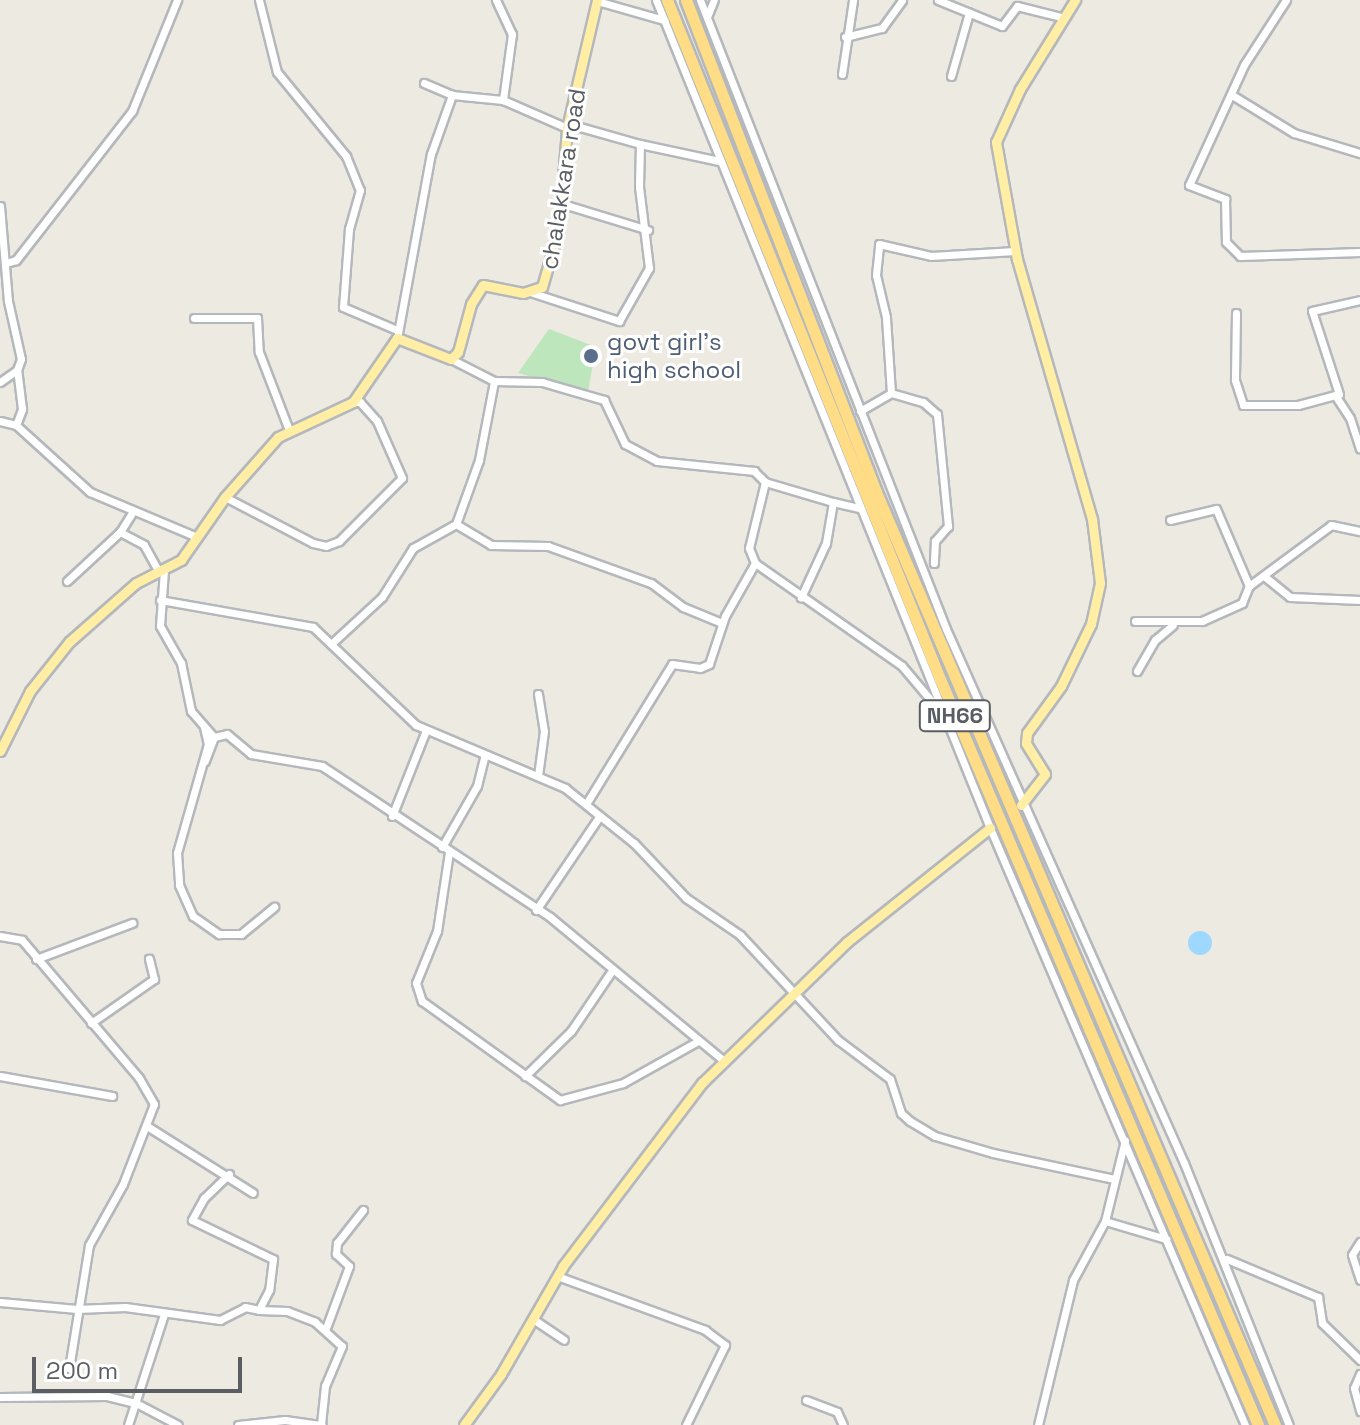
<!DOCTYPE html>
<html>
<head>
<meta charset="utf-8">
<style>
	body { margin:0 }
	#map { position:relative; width:1360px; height:1425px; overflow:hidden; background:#edeae1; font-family:"Space Grotesk",sans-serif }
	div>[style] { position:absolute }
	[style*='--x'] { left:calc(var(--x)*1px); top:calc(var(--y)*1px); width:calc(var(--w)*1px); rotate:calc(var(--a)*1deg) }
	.green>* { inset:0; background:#bde6bc }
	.water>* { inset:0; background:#9fd8ff }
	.round { border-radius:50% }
	.roads { filter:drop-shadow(2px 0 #b4b8bc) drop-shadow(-2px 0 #b4b8bc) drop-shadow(0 2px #b4b8bc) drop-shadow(0 -2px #b4b8bc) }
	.minor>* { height:7px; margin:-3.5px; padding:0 3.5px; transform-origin:3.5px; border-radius:3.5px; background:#fff }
	.major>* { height:9px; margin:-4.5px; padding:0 4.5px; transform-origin:4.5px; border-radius:4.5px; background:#ffeea4 }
	.highway>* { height:11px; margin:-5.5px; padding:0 5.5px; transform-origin:5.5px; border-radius:5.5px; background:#ffdd86 }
	.dots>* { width:22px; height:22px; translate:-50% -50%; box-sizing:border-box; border:4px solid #fff; border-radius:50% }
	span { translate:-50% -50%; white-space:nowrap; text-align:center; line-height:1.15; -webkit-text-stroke:6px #fff; paint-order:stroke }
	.shield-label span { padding:2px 6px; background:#fff; border:2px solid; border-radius:6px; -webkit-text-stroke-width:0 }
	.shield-label { font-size:22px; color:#5a5e63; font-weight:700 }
	.street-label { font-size:24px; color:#5a5e63 }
	.service-label { font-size:24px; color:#4e5e75 }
	.left { translate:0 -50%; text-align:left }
	.scale { position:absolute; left:32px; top:1357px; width:210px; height:36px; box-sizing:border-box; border:4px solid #5a5e63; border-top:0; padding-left:10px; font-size:24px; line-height:28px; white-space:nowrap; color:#5a5e63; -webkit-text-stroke:6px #fff; paint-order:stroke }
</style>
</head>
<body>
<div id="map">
	<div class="green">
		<i style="clip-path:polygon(549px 329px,596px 347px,588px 392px,518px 373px)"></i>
	</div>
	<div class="water">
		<i class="round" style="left:1188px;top:931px;width:24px;height:24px"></i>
	</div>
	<div class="roads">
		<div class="minor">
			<i style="--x:259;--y:0;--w:74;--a:76"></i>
			<i style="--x:277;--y:72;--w:109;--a:50.6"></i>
			<i style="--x:346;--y:156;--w:37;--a:68"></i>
			<i style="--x:360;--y:190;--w:41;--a:105.8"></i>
			<i style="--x:349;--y:229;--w:78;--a:94.4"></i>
			<i style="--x:343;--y:307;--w:59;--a:23.1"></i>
			<i style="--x:496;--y:0;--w:38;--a:65"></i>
			<i style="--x:512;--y:34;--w:67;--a:97.8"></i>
			<i style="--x:503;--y:100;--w:70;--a:23.6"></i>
			<i style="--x:656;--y:0;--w:893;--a:68.03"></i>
			<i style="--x:990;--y:828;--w:649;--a:66.87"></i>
			<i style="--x:700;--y:0;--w:675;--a:68.64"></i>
			<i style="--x:946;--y:629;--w:585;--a:65.98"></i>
			<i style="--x:1184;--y:1163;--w:282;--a:68.2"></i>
			<i style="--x:938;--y:0;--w:69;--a:22.1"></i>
			<i style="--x:1002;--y:26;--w:25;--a:-53"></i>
			<i style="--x:1017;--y:6;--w:49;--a:14"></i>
			<i style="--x:1286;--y:0;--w:77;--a:122.9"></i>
			<i style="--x:1244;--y:65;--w:132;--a:114.6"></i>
			<i style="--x:1189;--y:185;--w:39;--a:21"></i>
			<i style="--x:1225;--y:199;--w:43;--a:88.7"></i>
			<i style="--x:1226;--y:242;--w:20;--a:45"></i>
			<i style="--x:1240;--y:256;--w:120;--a:-1.9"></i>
			<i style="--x:597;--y:1;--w:70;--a:15.8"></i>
			<i style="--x:707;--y:17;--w:18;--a:-68"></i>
			<i style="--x:845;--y:37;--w:38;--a:-14"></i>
			<i style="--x:882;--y:28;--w:34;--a:-54"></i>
			<i style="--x:842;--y:74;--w:75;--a:-81.5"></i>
			<i style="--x:951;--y:76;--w:66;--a:-74.1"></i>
			<i style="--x:424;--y:83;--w:30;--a:23"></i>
			<i style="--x:452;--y:95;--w:51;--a:5.6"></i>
			<i style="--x:1232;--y:95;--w:73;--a:31.5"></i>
			<i style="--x:1294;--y:133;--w:69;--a:16.9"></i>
			<i style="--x:640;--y:144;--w:81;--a:12.1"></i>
			<i style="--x:563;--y:204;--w:89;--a:17"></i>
			<i style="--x:0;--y:206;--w:95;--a:85.2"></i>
			<i style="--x:8;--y:301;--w:59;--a:77.4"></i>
			<i style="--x:21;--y:359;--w:12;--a:110"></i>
			<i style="--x:17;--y:370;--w:21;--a:145"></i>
			<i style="--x:6;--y:263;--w:10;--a:-17"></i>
			<i style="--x:16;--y:260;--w:189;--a:-52.1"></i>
			<i style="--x:132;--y:111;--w:120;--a:-67.9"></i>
			<i style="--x:530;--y:292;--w:94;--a:18"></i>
			<i style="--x:619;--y:321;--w:61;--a:-60.5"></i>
			<i style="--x:649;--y:268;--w:82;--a:-97"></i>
			<i style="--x:639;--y:187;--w:43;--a:-88.7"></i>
			<i style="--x:640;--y:144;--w:74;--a:-164.3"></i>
			<i style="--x:1236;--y:313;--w:67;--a:90.9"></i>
			<i style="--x:1235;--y:380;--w:26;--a:72"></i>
			<i style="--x:1243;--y:405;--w:55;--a:0"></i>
			<i style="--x:1298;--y:405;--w:42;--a:-15"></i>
			<i style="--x:1339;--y:394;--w:87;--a:-108"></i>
			<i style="--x:1312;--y:311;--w:49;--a:-12.9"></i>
			<i style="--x:194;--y:318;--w:63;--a:0"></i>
			<i style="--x:257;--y:318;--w:34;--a:87"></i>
			<i style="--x:259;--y:352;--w:84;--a:69"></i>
			<i style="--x:398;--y:333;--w:182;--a:-79.6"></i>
			<i style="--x:431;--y:154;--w:63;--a:-70.4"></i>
			<i style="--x:451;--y:359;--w:48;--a:27.1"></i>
			<i style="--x:494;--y:381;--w:48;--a:1.2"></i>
			<i style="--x:542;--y:382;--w:65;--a:16.2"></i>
			<i style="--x:604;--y:400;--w:49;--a:64.5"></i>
			<i style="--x:625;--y:444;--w:36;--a:28"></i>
			<i style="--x:657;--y:461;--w:98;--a:5.9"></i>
			<i style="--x:754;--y:471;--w:16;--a:45"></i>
			<i style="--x:765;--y:482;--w:68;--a:103.6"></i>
			<i style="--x:749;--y:548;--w:16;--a:68"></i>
			<i style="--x:755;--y:563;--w:179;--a:35"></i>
			<i style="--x:902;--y:666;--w:57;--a:49.9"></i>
			<i style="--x:891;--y:393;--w:33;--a:16"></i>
			<i style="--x:923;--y:402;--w:18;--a:41"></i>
			<i style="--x:937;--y:414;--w:113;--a:84.4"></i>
			<i style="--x:948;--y:526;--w:20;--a:131"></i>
			<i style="--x:935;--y:541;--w:22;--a:93"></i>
			<i style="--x:1335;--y:395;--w:27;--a:57"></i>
			<i style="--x:1350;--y:418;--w:32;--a:72"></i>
			<i style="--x:860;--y:411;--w:36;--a:-30"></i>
			<i style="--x:891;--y:393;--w:76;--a:-93.8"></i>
			<i style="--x:886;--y:317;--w:43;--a:-103.4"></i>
			<i style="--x:876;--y:275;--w:31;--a:-84"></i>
			<i style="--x:879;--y:244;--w:53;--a:13"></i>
			<i style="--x:931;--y:256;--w:84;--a:-3.4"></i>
			<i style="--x:0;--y:421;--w:16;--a:14"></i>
			<i style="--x:16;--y:425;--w:100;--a:42.2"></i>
			<i style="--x:90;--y:492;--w:116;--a:22.8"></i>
			<i style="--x:16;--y:425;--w:17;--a:-69"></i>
			<i style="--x:22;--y:409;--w:39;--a:-97"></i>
			<i style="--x:765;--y:482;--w:71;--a:16.4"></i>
			<i style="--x:833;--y:502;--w:42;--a:99.7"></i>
			<i style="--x:826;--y:543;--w:60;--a:114.8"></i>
			<i style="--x:225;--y:497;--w:99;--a:27.6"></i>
			<i style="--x:313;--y:543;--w:13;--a:13"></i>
			<i style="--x:326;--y:546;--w:14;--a:-21"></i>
			<i style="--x:339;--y:541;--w:89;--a:-45"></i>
			<i style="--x:402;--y:478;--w:62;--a:-113.7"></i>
			<i style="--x:377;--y:421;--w:25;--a:-132"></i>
			<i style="--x:360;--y:402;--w:7;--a:180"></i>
			<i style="--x:833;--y:502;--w:27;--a:13"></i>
			<i style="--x:1170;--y:520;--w:47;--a:-13.4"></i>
			<i style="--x:1216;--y:509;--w:84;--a:66.8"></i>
			<i style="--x:456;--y:524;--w:41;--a:31"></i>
			<i style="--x:491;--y:545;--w:57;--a:1"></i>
			<i style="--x:548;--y:546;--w:109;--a:19.8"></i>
			<i style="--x:651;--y:583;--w:40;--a:37"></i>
			<i style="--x:683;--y:607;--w:42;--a:22.3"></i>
			<i style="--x:120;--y:532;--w:27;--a:28"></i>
			<i style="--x:144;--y:545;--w:31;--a:61"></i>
			<i style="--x:164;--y:570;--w:56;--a:94.1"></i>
			<i style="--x:160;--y:626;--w:43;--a:60.4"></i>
			<i style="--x:181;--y:663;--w:49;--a:78.2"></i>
			<i style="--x:191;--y:711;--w:35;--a:49"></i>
			<i style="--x:214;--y:737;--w:26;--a:111"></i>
			<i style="--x:1264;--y:576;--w:33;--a:39"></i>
			<i style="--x:1290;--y:597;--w:70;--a:2.5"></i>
			<i style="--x:67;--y:581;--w:72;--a:-42.8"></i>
			<i style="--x:120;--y:532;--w:25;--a:-58"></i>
			<i style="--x:160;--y:600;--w:155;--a:10"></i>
			<i style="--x:313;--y:627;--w:142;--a:43.6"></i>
			<i style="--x:416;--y:725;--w:162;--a:22.9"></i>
			<i style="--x:565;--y:788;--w:88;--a:38.6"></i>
			<i style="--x:634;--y:843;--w:76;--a:46.6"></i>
			<i style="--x:686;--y:898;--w:65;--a:34.4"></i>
			<i style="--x:740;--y:935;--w:144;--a:47"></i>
			<i style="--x:838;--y:1040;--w:65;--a:36.9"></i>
			<i style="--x:890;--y:1079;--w:36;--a:72"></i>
			<i style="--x:901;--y:1113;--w:12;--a:42"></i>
			<i style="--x:910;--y:1121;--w:29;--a:31"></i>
			<i style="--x:935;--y:1136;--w:60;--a:16.3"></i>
			<i style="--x:993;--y:1153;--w:124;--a:12.1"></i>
			<i style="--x:1135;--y:621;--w:67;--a:0"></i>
			<i style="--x:1202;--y:621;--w:44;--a:-24.2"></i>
			<i style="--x:1242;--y:603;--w:18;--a:-68"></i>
			<i style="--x:1249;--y:586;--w:102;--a:-36.6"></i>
			<i style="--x:1331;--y:525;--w:30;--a:12"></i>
			<i style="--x:331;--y:644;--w:69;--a:-42.7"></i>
			<i style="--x:382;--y:597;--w:58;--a:-57.7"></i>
			<i style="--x:413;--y:548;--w:49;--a:-29.2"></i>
			<i style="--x:456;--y:524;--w:68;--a:-70.2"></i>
			<i style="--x:479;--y:460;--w:80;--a:-79.2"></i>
			<i style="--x:1137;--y:671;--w:36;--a:-60"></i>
			<i style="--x:1155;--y:640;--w:23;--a:-40"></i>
			<i style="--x:538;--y:694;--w:37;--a:81"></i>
			<i style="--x:544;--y:731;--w:45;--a:97.6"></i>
			<i style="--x:204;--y:727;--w:17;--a:77"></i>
			<i style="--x:208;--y:744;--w:113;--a:105.9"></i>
			<i style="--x:177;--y:853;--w:32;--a:86"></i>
			<i style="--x:179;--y:885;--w:34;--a:66"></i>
			<i style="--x:193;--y:916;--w:32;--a:35"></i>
			<i style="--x:219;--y:934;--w:22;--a:0"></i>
			<i style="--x:241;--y:934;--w:43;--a:-39.3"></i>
			<i style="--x:214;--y:737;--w:13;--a:-13"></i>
			<i style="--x:227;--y:734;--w:31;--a:40"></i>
			<i style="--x:251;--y:754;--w:72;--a:9.6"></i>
			<i style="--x:322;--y:766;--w:273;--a:33.5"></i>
			<i style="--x:550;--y:917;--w:227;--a:39.6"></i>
			<i style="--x:586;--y:804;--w:164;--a:-58.4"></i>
			<i style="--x:672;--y:664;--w:28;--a:8"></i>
			<i style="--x:700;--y:668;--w:10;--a:-24"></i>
			<i style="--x:709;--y:664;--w:51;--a:-71.6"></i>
			<i style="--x:725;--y:616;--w:61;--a:-60.5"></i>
			<i style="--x:392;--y:816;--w:92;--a:-68.4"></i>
			<i style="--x:442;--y:847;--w:70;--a:-60.2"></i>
			<i style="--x:477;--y:786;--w:32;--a:-76"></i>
			<i style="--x:449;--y:852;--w:80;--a:98.6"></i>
			<i style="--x:437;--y:931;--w:56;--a:112"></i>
			<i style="--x:416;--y:983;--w:19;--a:72"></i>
			<i style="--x:422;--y:1001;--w:170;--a:35.7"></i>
			<i style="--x:560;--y:1100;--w:65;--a:-15.1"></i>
			<i style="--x:623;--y:1083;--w:86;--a:-29.2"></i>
			<i style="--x:536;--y:910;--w:112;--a:-55.9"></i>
			<i style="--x:0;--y:936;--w:22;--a:10"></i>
			<i style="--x:22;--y:940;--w:181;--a:49.7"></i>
			<i style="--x:139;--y:1078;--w:30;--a:60"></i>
			<i style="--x:154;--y:1104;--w:86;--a:111.2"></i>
			<i style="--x:123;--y:1184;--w:70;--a:119.1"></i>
			<i style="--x:89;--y:1245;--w:125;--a:99.2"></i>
			<i style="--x:36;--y:959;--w:103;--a:-20.6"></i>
			<i style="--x:91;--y:1023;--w:77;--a:-34.9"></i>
			<i style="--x:154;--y:979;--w:21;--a:-104"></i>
			<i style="--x:0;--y:1076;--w:114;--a:10.1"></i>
			<i style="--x:525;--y:1076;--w:64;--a:-44.4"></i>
			<i style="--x:571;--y:1031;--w:71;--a:-55.9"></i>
			<i style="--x:147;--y:1126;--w:125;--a:32.3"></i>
			<i style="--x:229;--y:1174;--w:35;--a:136"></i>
			<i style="--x:204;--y:1198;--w:25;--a:119"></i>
			<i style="--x:192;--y:1220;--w:90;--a:25.7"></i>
			<i style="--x:273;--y:1259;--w:31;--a:97"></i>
			<i style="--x:269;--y:1290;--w:22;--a:117"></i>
			<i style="--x:259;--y:1310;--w:28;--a:2"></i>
			<i style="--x:287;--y:1311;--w:30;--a:21"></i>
			<i style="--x:315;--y:1322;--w:36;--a:42"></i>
			<i style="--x:342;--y:1346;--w:43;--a:113"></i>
			<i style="--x:325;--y:1386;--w:39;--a:96"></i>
			<i style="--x:1105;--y:1221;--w:64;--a:16.4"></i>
			<i style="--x:1360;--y:1242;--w:15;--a:122"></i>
			<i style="--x:1352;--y:1255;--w:26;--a:72"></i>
			<i style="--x:1227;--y:1259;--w:99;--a:22.7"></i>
			<i style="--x:1318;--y:1297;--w:26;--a:81"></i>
			<i style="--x:1322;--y:1323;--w:53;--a:44.2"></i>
			<i style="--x:557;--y:1276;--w:158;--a:20"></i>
			<i style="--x:705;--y:1330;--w:25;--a:37"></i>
			<i style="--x:725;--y:1345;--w:89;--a:116"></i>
			<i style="--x:0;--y:1302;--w:77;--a:5.2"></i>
			<i style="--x:77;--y:1309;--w:48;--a:-2.4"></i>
			<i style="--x:125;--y:1307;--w:96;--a:7.8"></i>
			<i style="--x:220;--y:1320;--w:28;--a:-27"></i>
			<i style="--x:245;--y:1307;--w:14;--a:12"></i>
			<i style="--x:533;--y:1319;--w:37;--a:34"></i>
			<i style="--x:326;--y:1328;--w:66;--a:-69.6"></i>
			<i style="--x:349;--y:1266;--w:18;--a:-137"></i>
			<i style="--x:336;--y:1254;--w:11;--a:-85"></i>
			<i style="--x:337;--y:1243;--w:42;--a:-51.8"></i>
			<i style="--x:1360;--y:1374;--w:15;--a:113"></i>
			<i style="--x:1354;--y:1388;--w:24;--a:75"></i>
			<i style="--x:0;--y:1397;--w:107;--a:-0.5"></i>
			<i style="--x:107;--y:1396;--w:30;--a:14"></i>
			<i style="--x:136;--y:1403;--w:47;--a:27.6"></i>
			<i style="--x:806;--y:1400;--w:33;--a:21"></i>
			<i style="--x:837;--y:1412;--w:14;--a:65"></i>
			<i style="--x:128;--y:1425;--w:117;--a:-72"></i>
			<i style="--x:238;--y:1425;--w:47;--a:-6.1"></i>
			<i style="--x:285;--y:1420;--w:37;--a:8"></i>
			<i style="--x:1038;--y:1425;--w:149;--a:-76.4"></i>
			<i style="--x:1073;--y:1280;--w:67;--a:-61.5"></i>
			<i style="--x:1105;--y:1221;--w:83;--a:-76.1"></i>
		</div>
		<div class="major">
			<i style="--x:0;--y:751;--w:67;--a:-63.4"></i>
			<i style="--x:30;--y:691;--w:63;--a:-51.5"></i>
			<i style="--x:69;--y:642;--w:89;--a:-41.4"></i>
			<i style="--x:136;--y:583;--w:51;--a:-27.1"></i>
			<i style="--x:181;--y:560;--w:77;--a:-55.1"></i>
			<i style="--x:225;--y:497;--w:80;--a:-48.5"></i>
			<i style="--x:278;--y:437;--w:83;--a:-25"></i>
			<i style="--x:353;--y:402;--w:78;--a:-55.5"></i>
			<i style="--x:397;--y:338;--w:58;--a:21.3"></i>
			<i style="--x:451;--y:359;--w:10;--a:-45"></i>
			<i style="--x:458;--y:352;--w:50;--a:-74.8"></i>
			<i style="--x:471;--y:304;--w:22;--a:-58"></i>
			<i style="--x:483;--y:285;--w:41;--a:11.3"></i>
			<i style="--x:523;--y:293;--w:20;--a:-18"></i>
			<i style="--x:542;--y:287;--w:61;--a:-73.9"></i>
			<i style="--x:559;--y:228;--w:100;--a:-85.4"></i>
			<i style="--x:567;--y:128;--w:131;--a:-76.8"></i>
			<i style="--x:1021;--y:805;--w:39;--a:-52"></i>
			<i style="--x:1045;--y:774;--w:36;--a:-122"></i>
			<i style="--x:1026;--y:743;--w:10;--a:-84"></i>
			<i style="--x:1027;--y:733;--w:58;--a:-54.1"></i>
			<i style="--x:1061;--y:686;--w:69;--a:-64.2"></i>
			<i style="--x:1091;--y:624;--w:42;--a:-77.6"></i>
			<i style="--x:1100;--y:583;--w:64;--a:-97.1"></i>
			<i style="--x:1092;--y:519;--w:271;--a:-106.1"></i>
			<i style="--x:1017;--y:259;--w:119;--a:-100.2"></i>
			<i style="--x:996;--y:142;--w:58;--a:-65.6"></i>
			<i style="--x:1020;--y:89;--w:105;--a:-58.3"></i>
			<i style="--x:464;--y:1425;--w:63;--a:-54"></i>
			<i style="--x:501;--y:1374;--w:125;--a:-60.1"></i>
			<i style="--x:563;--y:1266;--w:230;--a:-52.8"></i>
			<i style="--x:702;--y:1083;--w:202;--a:-44.2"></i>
			<i style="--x:847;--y:942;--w:183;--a:-38.6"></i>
		</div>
		<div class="highway">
			<i style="--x:667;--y:0;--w:732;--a:68.1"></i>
			<i style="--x:940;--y:679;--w:811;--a:66.91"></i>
			<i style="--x:686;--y:0;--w:527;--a:68.88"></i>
			<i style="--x:876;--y:492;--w:1015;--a:66.85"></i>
		</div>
	</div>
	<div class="dots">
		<i style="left:591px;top:356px;background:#5c6f8a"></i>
	</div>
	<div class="shield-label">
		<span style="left:955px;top:716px">NH66</span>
	</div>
	<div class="street-label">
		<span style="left:563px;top:179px;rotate:-81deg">chalakkara road</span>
	</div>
	<div class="service-label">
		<span class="left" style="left:607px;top:356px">govt girl's<br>high school</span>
	</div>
	<div class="scale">200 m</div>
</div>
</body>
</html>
